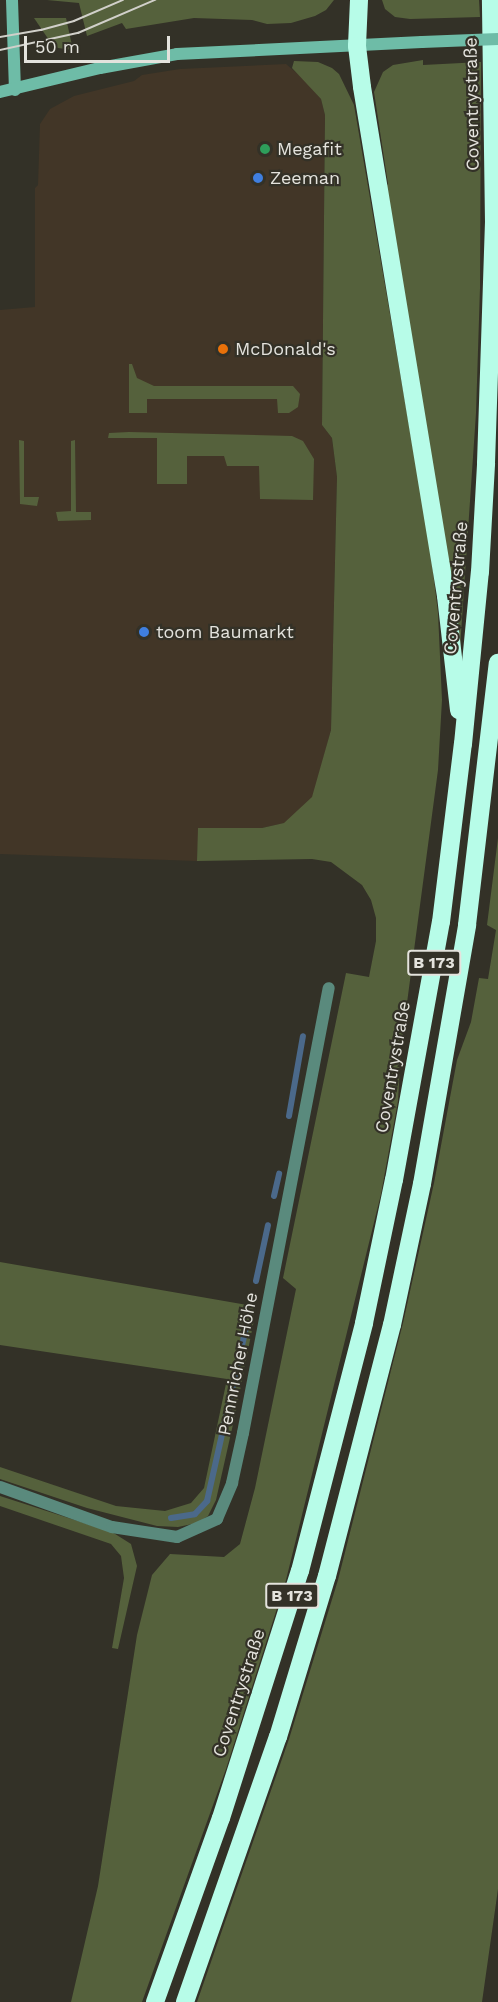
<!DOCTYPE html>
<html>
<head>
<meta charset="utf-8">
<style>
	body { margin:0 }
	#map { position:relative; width:498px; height:2002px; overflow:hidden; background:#333127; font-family:"Work Sans",sans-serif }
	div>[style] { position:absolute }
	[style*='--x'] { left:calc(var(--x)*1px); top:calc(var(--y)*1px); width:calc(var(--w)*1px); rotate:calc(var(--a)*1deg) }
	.commercial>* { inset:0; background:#423627 }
	.green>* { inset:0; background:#55613c }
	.stream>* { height:6px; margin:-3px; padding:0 3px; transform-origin:3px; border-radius:3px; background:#4b698a }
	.street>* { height:12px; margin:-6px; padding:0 6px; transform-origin:6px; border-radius:6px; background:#5a8a7d }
	.secondary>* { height:12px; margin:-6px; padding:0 6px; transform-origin:6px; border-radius:6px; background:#6ebca7 }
	.highway>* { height:18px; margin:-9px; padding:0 9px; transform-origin:9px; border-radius:9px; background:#b7fce8 }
	.tram>* { height:1.5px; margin:-0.75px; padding:0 0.75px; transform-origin:0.75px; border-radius:0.75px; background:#d1d0ca }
	.secondary-bridge>* { height:12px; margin:-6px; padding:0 6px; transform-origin:6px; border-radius:6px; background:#6ebca7 }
	.dots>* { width:16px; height:16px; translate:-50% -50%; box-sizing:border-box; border:3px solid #333127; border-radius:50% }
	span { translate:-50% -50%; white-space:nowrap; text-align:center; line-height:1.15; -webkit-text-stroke:4.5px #333127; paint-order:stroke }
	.shield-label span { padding:2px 4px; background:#333127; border:2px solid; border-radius:4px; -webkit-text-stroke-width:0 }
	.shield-label { font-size:16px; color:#e4e3dd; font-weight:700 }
	.street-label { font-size:18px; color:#e4e3dd }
	.poi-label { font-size:18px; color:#e4e3dd }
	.left { translate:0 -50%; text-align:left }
	.scale { position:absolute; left:24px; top:36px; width:146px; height:27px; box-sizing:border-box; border:3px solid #e4e3dd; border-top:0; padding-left:8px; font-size:18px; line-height:21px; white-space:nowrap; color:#e4e3dd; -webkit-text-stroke:4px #333127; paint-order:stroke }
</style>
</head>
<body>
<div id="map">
	<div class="commercial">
		<i style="clip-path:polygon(286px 64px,305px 80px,321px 99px,325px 115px,322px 425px,332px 438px,337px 477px,331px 730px,313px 797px,285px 823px,262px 828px,199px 828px,197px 861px,0 854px,0 310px,35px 307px,35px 188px,38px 185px,40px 124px,50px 109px,74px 96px,134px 81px,142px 75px,180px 69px)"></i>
	</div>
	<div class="green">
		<i style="clip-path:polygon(47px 0,334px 0,326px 10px,315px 16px,291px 23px,267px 24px,252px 20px,194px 18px,126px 29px,122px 23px,87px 36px,79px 3px)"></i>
		<i style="clip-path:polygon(382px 0,479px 0,480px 17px,410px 19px,395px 17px,385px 9px)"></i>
		<i style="clip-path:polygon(34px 18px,66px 18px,73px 50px,58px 48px,51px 43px)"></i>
		<i style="clip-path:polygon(423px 60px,423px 65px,481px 62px,480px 288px,476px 413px,459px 663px,385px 188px,388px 184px,374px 92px,383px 72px,393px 65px)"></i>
		<i style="clip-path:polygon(294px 61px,318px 62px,332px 68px,339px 74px,354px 105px,430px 547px,438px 613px,442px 700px,438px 770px,401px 1048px,398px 1101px,381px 1194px,286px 1580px,226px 1769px,142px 2002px,71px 2002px,98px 1886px,137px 1635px,152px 1575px,170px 1554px,224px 1557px,240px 1544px,255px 1488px,296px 1289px,283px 1278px,346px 973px,369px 977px,376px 941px,376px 918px,371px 900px,362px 885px,331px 862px,312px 859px,197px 861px,198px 828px,262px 828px,284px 823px,312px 797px,331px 730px,337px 477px,332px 438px,322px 425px,325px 115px,321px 99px,292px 68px)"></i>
		<i style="clip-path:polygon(129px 364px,132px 364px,137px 378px,154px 386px,293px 386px,300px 394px,298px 407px,289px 413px,278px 413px,277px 399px,147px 399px,147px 413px,129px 413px)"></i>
		<i style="clip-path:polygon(129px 432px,292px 436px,303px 441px,314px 459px,313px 500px,260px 499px,259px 466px,227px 466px,224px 456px,187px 456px,187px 484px,157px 484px,157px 438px,108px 438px,109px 433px)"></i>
		<i style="clip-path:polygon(19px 440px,24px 441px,24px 497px,39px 497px,37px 506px,20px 504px)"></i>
		<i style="clip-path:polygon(75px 440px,76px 512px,91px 512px,91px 520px,58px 521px,56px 512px,71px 511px,71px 441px)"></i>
		<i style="clip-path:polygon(498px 838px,498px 1889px,482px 2002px,197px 2002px,289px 1739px,338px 1580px,403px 1323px,434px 1183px,457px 1060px,471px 1022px,479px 978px,488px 979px,496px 930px,487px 925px)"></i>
		<i style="clip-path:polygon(0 1262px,253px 1306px,254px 1320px,236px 1411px,216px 1500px,208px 1516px,197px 1523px,178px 1527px,157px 1526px,87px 1508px,0 1479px,0 1467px,116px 1506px,165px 1511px,191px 1503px,204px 1488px,227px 1379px,0 1345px)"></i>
		<i style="clip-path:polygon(0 1496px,112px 1532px,131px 1544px,137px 1566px,118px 1649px,112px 1648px,124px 1578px,121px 1556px,111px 1544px,0 1506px)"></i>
	</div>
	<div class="stream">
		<i style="--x:289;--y:1116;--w:81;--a:-80.1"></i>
		<i style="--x:274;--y:1196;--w:23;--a:-77"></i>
		<i style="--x:256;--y:1281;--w:57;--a:-77.9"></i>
		<i style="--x:171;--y:1518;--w:24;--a:-9"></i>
		<i style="--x:195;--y:1514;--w:18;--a:-47"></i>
		<i style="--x:207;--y:1501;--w:182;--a:-77.3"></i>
	</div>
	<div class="street">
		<i style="--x:0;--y:1487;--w:119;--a:19.7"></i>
		<i style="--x:112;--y:1527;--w:66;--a:8.7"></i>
		<i style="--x:177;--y:1537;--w:44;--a:-24.2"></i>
		<i style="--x:217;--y:1519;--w:39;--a:-67"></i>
		<i style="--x:232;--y:1483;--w:51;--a:-77.6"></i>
		<i style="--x:243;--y:1433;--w:453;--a:-79.1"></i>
	</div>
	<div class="secondary">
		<i style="--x:12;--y:0;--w:90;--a:88.1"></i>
		<i style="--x:0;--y:92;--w:103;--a:-13.5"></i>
		<i style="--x:100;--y:68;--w:78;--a:-10.3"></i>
		<i style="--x:177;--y:54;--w:245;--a:-2.8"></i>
	</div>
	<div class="highway">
		<i style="--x:359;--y:0;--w:46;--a:92.5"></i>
		<i style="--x:357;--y:46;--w:41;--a:83"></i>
		<i style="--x:362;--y:87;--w:516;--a:80.63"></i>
		<i style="--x:446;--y:596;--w:115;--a:83.5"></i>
		<i style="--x:155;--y:2002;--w:195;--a:-70.3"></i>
		<i style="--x:221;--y:1818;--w:259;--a:-72.3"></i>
		<i style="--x:300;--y:1571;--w:256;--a:-75.5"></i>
		<i style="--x:364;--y:1323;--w:146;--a:-78.2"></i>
		<i style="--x:394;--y:1180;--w:262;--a:-79.7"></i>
		<i style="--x:441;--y:922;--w:179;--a:-83"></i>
		<i style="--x:463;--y:744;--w:173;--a:-84.4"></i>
		<i style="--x:480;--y:572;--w:109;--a:-86.8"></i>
		<i style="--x:486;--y:463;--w:241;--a:-88.1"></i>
		<i style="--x:494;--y:222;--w:222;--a:-90.8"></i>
		<i style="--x:185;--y:2002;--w:281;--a:-70.7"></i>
		<i style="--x:278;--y:1737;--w:168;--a:-73.1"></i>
		<i style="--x:327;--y:1576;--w:259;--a:-75.5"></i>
		<i style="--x:392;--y:1325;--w:144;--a:-78"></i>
		<i style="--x:422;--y:1184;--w:263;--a:-80.1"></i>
		<i style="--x:467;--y:925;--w:264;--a:-83.3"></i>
	</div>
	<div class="tram">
		<i style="--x:0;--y:37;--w:42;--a:-9.7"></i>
		<i style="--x:41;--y:30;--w:34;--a:-15"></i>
		<i style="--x:74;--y:21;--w:53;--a:-23.2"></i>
		<i style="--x:0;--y:50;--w:80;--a:-12.3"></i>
		<i style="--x:78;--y:33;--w:84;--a:-23.2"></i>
	</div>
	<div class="secondary-bridge">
		<i style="--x:422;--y:42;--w:76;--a:-2.3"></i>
	</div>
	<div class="dots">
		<i style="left:265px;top:149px;background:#2e9e5b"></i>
		<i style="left:258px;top:178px;background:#3f7fe0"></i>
		<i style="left:223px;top:349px;background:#e8710a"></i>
		<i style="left:144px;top:632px;background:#3f7fe0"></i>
	</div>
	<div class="shield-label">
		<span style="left:434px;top:963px">B 173</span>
		<span style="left:292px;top:1596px">B 173</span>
	</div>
	<div class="street-label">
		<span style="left:472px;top:104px;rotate:-91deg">Coventrystraße</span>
		<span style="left:456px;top:588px;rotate:-85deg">Coventrystraße</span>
		<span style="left:393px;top:1067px;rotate:-80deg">Coventrystraße</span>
		<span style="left:238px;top:1364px;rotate:-79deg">Pennricher Höhe</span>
		<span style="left:239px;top:1693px;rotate:-72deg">Coventrystraße</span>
	</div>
	<div class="poi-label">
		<span class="left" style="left:277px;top:149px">Megafit</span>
		<span class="left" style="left:270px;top:178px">Zeeman</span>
		<span class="left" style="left:235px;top:349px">McDonald's</span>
		<span class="left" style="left:156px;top:632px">toom Baumarkt</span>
	</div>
	<div class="scale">50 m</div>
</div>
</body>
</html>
